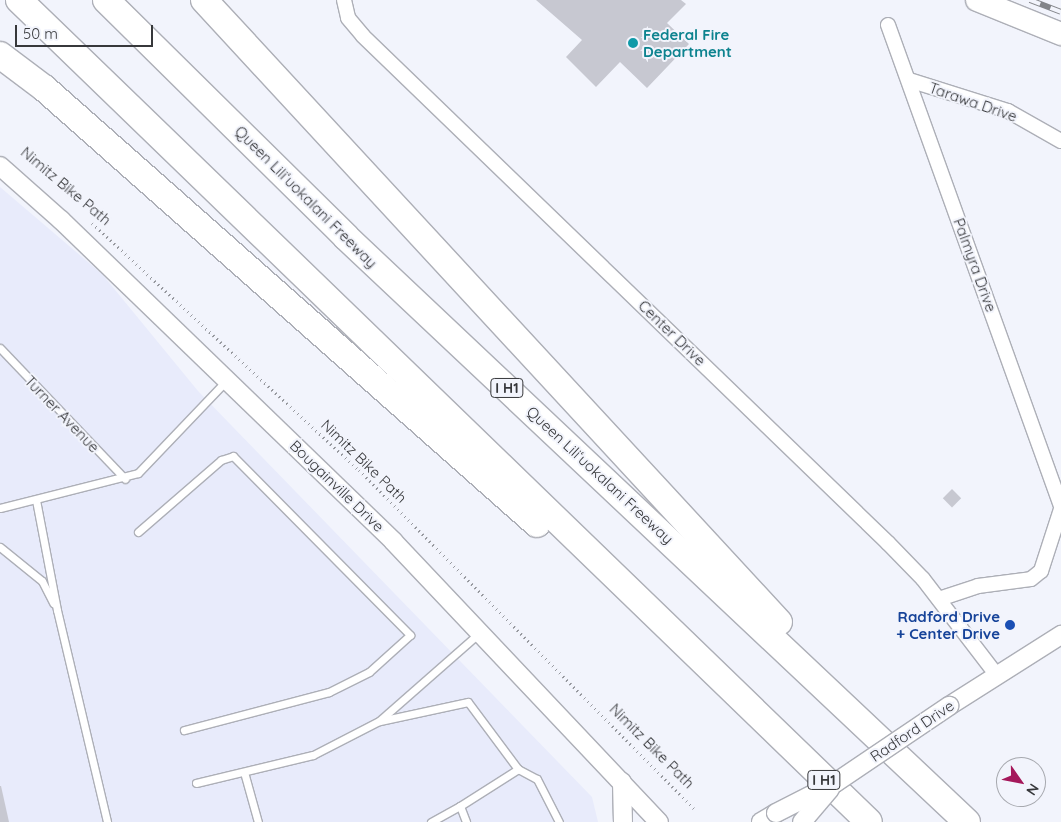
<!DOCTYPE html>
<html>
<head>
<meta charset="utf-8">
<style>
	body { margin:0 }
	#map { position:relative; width:1061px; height:822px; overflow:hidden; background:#f2f4fc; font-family:Quicksand,sans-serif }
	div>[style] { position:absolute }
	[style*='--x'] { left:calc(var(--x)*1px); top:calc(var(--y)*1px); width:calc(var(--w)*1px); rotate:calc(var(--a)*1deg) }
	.built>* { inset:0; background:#e8ebfb }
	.building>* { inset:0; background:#c7c8d1; transform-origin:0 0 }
	.path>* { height:3px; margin-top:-1.5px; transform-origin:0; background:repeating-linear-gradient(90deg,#96989e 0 1px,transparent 0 5px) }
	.roads { filter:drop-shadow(1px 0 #adafb7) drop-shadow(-1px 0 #adafb7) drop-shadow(0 1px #adafb7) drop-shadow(0 -1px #adafb7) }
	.service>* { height:7px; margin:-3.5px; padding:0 3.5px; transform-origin:3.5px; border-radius:3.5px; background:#fff }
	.minor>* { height:14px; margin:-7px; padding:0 7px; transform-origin:7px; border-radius:7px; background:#fff }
	.tertiary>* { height:18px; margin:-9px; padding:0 9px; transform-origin:9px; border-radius:9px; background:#fff }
	.primary>* { height:22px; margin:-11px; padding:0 11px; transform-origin:11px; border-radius:11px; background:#fff }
	.motorway>* { height:26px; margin:-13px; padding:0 13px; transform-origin:13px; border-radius:13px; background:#fff }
	.rail>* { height:5.5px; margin-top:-2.75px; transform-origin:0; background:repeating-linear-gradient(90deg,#f2f4fc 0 11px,#83858a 0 22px); box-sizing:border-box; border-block:1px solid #83858a }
	.bridges { filter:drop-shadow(1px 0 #adafb7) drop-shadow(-1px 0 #adafb7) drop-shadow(0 1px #adafb7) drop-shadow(0 -1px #adafb7) }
	.tertiary-bridge>* { height:18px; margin:-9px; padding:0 9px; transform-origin:9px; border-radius:9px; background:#fff }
	.dots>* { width:14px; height:14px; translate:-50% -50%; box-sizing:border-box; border:2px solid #f2f4fc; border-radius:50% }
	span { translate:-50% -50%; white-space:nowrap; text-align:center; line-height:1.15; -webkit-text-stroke:4px #f2f4fc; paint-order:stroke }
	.shield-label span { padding:1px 4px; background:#f2f4fc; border:1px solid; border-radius:4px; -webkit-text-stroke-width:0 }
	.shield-label { font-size:14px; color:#37383b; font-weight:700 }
	.culture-label { font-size:15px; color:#0d838f; font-weight:700 }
	.left { translate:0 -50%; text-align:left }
	.street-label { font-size:15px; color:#37383b }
	.transit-label { font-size:15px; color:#164399; font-weight:700 }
	.right { translate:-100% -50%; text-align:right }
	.north { position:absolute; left:996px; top:757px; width:50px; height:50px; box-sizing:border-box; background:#f2f4fc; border:1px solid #a7a9af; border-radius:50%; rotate:123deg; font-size:14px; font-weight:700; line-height:20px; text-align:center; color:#37383b }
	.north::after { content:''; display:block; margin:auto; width:18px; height:22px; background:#a5185b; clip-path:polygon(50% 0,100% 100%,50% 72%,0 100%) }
	.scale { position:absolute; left:15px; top:25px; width:138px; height:22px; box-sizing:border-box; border:2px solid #37383b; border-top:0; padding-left:6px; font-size:15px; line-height:18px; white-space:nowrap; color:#37383b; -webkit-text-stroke:4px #f2f4fc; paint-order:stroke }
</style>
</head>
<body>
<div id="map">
	<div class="built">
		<i style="clip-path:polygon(0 187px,102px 274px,198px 391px,592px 797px,598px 822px,0 822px)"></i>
	</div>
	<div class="building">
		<i style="clip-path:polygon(536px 0,681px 0,686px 4px,667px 23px,689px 44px,647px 88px,620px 62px,596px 87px,566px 57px,582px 40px)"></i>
		<i style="left:952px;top:489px;width:13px;height:13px;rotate:45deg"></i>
		<i style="clip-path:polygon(0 786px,1px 786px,9px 822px,0 822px)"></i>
	</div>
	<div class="path">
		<i style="--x:92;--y:223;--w:364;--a:42.8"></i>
		<i style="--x:359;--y:470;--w:479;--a:45.3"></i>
	</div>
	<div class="roads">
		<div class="service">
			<i style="--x:0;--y:348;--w:181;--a:46.3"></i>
			<i style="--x:36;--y:500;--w:112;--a:79.2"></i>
			<i style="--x:57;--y:610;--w:218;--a:76.7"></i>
			<i style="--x:0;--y:508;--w:142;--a:-14.2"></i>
			<i style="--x:138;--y:473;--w:129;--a:-46.3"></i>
			<i style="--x:138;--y:532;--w:110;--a:-40.9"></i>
			<i style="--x:221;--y:460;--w:13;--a:-18"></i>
			<i style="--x:233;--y:456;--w:252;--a:45.3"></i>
			<i style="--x:410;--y:635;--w:55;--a:137.9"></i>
			<i style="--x:369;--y:672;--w:45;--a:153.4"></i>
			<i style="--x:329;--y:692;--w:150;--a:165.3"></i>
			<i style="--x:0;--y:547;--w:54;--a:39"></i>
			<i style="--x:42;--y:581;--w:25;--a:63"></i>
			<i style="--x:380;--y:721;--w:90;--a:-12.2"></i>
			<i style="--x:468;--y:702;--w:84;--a:53.3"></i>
			<i style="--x:518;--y:769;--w:21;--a:28"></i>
			<i style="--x:537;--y:779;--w:48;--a:62.9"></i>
			<i style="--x:244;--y:772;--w:52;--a:74.4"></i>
			<i style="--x:196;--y:783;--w:120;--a:-13.5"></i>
			<i style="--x:313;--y:755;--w:74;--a:-27.3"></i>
			<i style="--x:379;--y:721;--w:132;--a:-41.3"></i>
			<i style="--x:460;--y:806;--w:69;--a:-32.5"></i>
			<i style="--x:431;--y:822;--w:33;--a:-29"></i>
			<i style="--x:460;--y:806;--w:17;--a:69"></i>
		</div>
		<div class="minor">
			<i style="--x:344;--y:0;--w:18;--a:77"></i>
			<i style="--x:348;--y:18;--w:23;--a:50"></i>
			<i style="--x:363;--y:36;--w:730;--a:44"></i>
			<i style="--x:888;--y:543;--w:50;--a:45.8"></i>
			<i style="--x:923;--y:579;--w:120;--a:52.5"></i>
			<i style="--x:888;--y:25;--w:511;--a:70.22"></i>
			<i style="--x:909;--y:80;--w:104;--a:17.4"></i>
			<i style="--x:1008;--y:111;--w:61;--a:29.5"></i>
			<i style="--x:939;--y:599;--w:41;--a:-18.4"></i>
			<i style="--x:978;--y:586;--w:53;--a:-7.5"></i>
			<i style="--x:1031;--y:579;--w:13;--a:-39"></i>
			<i style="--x:1041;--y:571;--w:65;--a:-72.1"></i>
		</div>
		<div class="tertiary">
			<i style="--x:0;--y:166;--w:81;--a:41.5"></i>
			<i style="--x:61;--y:220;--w:462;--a:44"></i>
			<i style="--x:393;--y:541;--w:387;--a:46.6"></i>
			<i style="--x:949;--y:706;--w:133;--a:-32.4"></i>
			<i style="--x:622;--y:782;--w:40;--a:88.6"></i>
			<i style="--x:761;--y:822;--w:17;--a:-31"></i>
		</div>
		<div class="primary">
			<i style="--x:977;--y:0;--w:91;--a:22"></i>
		</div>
		<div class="motorway">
			<i style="--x:19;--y:0;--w:1182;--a:44.04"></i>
			<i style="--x:106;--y:0;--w:337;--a:44.6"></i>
			<i style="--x:346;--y:237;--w:853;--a:43.29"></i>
			<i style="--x:204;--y:0;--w:847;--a:47.25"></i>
			<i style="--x:0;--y:55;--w:55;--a:36.9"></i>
			<i style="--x:44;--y:88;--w:658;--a:41.49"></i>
		</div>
	</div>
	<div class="rail">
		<i style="--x:1030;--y:0;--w:33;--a:21"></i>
	</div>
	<div class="bridges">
		<div class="tertiary-bridge">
			<i style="--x:776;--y:813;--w:66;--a:-27"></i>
			<i style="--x:835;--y:783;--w:138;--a:-34"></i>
			<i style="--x:802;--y:822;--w:43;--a:-49.7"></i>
		</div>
	</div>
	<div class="dots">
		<i style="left:633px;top:43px;background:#0f9aa8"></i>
		<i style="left:1010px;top:625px;background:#1a4fb4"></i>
	</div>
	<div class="shield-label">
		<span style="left:507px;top:388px">I H1</span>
		<span style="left:824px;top:780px">I H1</span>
	</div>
	<div class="culture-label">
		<span class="left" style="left:643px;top:43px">Federal Fire<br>Department</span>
	</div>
	<div class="street-label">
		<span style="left:973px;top:102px;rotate:19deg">Tarawa Drive</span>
		<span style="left:66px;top:186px;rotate:40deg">Nimitz Bike Path</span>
		<span style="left:306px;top:197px;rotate:45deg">Queen Liliʻuokalani Freeway</span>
		<span style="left:975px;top:265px;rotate:70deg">Palmyra Drive</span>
		<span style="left:672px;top:333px;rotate:44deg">Center Drive</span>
		<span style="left:62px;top:414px;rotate:46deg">Turner Avenue</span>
		<span style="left:364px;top:461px;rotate:44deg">Nimitz Bike Path</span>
		<span style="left:600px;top:475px;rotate:43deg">Queen Liliʻuokalani Freeway</span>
		<span style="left:337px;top:486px;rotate:44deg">Bougainville Drive</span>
		<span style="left:912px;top:731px;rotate:-34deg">Radford Drive</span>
		<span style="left:652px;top:746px;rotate:45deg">Nimitz Bike Path</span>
	</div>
	<div class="transit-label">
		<span class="right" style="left:1000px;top:625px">Radford Drive<br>+ Center Drive</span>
	</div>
	<div class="north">N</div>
	<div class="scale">50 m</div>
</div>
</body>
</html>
